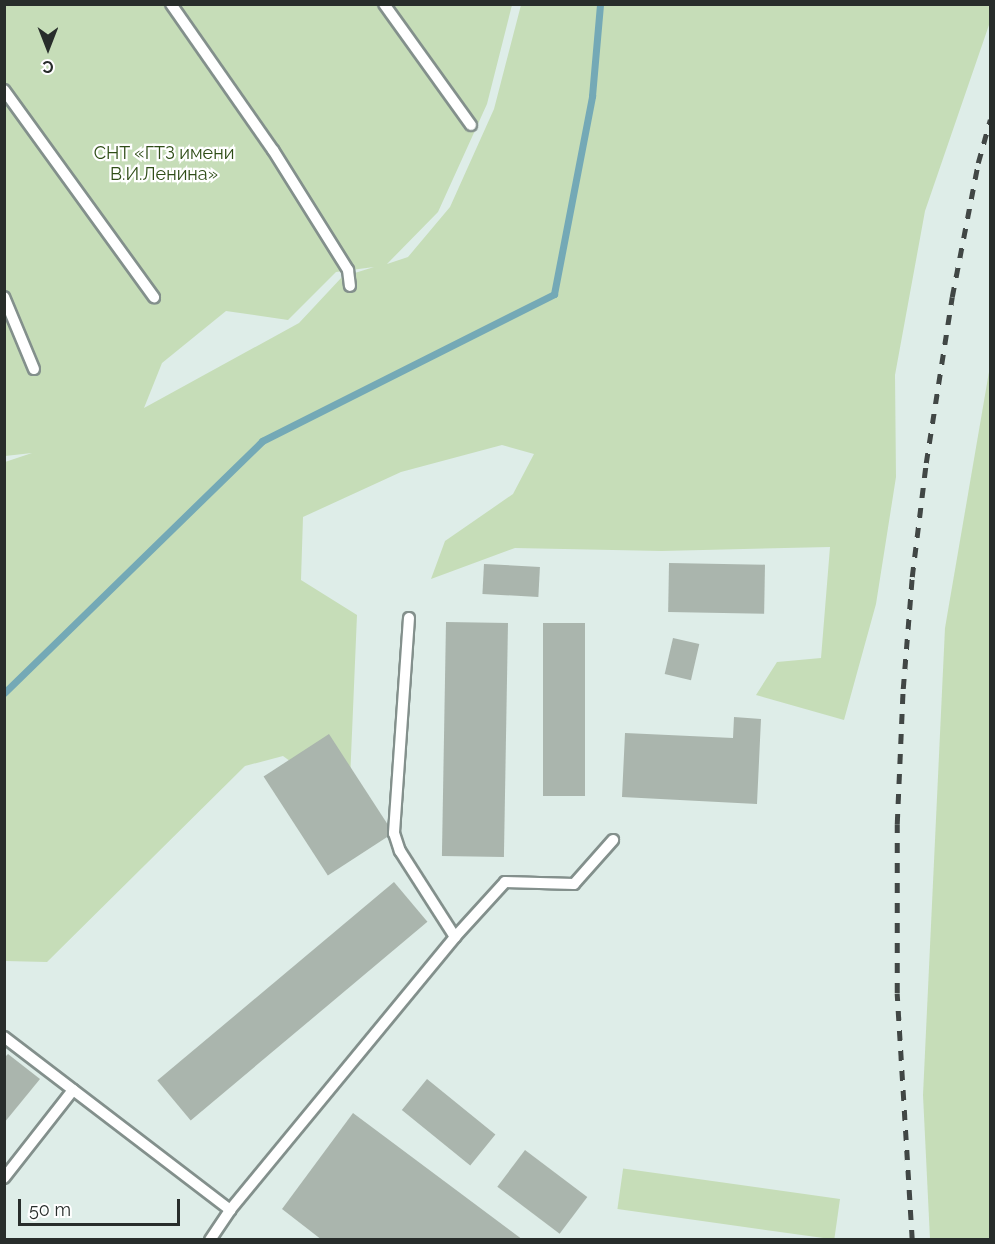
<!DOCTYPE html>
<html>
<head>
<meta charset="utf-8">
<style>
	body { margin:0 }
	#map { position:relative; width:995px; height:1244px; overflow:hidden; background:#deede8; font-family:Raleway,sans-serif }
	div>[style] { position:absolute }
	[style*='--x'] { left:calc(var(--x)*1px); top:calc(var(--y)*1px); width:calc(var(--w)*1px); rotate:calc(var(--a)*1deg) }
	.green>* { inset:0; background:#c6ddb8; transform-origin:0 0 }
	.stream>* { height:7px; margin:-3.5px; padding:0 3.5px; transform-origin:3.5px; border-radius:3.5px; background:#74a9b6 }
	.building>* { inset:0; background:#aab5ad; transform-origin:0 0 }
	.roads { filter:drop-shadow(2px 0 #83908c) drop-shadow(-2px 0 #83908c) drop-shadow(0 2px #83908c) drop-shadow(0 -2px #83908c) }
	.lane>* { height:10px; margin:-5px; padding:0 5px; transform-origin:5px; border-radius:5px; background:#fff }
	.rail>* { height:4.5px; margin-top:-2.25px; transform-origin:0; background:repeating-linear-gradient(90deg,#414745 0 10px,transparent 0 20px) }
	span { translate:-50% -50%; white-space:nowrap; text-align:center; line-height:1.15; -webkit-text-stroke:4.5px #fff; paint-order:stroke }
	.park-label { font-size:18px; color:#2f4d17 }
	.frame { position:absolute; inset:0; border:6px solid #282d2b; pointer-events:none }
	.north { position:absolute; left:18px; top:18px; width:60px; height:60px; -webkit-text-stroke:4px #fff; paint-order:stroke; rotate:180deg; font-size:16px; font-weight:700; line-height:24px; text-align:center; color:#282d2b }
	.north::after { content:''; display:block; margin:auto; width:21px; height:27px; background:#282d2b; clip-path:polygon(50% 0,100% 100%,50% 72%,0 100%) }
	.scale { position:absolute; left:18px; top:1199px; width:162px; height:27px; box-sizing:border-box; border:3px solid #282d2b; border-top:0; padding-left:8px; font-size:18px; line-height:21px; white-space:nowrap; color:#282d2b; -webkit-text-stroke:4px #fff; paint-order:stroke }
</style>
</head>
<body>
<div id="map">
	<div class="green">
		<i style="clip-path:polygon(evenodd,5px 5px,512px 5px,487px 104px,438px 212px,387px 264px,408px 257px,450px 207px,494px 109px,521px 5px,990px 5px,990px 22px,925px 211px,895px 375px,896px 477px,876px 604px,844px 720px,756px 695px,777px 662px,821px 658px,830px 547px,662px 551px,515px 548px,431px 579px,445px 541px,513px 494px,534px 454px,502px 445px,401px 472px,303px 517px,301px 580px,357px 615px,349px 804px,283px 756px,245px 766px,47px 962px,5px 961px,5px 462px,32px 453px,5px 456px,5px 5px,374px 267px,342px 277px,299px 323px,144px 408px,162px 363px,226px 311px,288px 320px,336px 272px,374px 267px)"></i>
		<i style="clip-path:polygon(990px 366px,990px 1239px,930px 1239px,923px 1095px,945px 628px)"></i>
		<i style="left:840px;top:1199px;width:41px;height:219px;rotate:98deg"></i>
	</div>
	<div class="stream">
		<i style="--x:4;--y:693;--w:361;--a:-44.3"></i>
		<i style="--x:262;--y:441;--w:327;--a:-26.7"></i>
		<i style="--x:554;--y:294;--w:202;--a:-79.1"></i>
		<i style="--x:592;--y:96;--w:92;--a:-85"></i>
	</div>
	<div class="building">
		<i style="left:669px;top:563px;width:96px;height:49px;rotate:1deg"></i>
		<i style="left:484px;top:564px;width:56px;height:30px;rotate:3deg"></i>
		<i style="left:446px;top:622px;width:62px;height:234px;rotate:1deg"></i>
		<i style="left:543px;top:623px;width:42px;height:173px"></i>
		<i style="left:673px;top:638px;width:27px;height:37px;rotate:13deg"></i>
		<i style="clip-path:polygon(734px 717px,761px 719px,757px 804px,622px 797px,625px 733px,733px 738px)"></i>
		<i style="left:329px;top:734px;width:118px;height:78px;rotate:57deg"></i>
		<i style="left:394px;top:882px;width:52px;height:309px;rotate:50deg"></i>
		<i style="clip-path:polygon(8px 1054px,40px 1079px,4px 1123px,4px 1058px)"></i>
		<i style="left:427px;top:1079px;width:88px;height:40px;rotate:39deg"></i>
		<i style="clip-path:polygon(353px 1113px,523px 1240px,322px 1240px,282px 1209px)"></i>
		<i style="left:525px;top:1150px;width:78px;height:46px;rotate:37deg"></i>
	</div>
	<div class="roads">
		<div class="lane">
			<i style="--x:171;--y:4;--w:178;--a:55.1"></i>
			<i style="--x:273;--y:150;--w:142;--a:58"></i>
			<i style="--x:348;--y:270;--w:16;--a:83"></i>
			<i style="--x:384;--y:4;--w:149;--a:54.3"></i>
			<i style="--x:4;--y:90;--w:256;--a:54.1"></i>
			<i style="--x:4;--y:297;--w:78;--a:67.4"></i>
			<i style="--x:409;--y:618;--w:216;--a:94"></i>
			<i style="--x:394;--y:833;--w:19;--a:72"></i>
			<i style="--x:400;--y:851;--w:102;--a:57.4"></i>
			<i style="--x:4;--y:1037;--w:285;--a:37.4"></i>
			<i style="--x:4;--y:1178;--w:112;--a:-51.9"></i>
			<i style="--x:210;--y:1240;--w:36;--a:-56"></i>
			<i style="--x:230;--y:1210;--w:354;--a:-50.5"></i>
			<i style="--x:455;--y:937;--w:74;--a:-47.7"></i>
			<i style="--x:505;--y:882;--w:69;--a:1.7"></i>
			<i style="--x:574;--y:884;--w:59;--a:-48.4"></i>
		</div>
	</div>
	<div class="rail">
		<i style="--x:912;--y:1240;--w:247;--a:-93.5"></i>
		<i style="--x:897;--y:993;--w:169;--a:-90"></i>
		<i style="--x:897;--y:824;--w:135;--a:-87.5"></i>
		<i style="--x:903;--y:689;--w:112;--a:-85.4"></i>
		<i style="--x:912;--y:577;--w:115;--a:-83"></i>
		<i style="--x:926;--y:463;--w:168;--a:-81.1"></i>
		<i style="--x:952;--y:297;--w:136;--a:-79"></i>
		<i style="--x:978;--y:163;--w:45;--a:-74.4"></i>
	</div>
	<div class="park-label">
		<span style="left:164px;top:164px">СНТ «ГТЗ имени<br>В.И.Ленина»</span>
	</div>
	<div class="frame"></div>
	<div class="north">С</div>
	<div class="scale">50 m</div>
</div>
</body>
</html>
